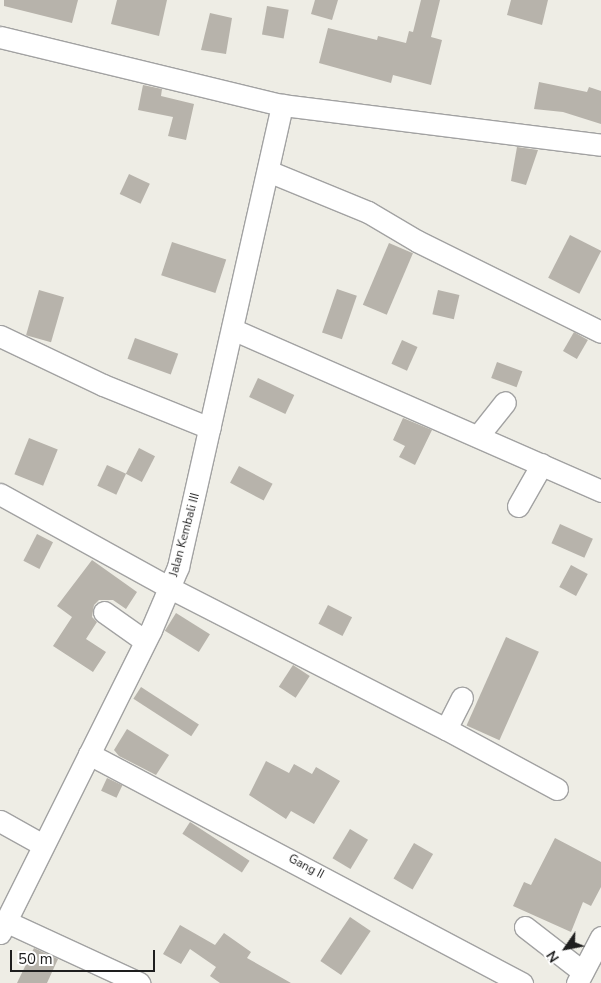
<!DOCTYPE html>
<html>
<head>
<meta charset="utf-8">
<style>
	body { margin:0 }
	#map { position:relative; width:601px; height:983px; overflow:hidden; background:#eeede5; font-family:"Nunito Sans",sans-serif }
	div>[style] { position:absolute }
	[style*='--x'] { left:calc(var(--x)*1px); top:calc(var(--y)*1px); width:calc(var(--w)*1px); rotate:calc(var(--a)*1deg) }
	.building>* { inset:0; background:#b7b3ab; transform-origin:0 0 }
	.roads { filter:drop-shadow(1px 0 #a2a2a2) drop-shadow(-1px 0 #a2a2a2) drop-shadow(0 1px #a2a2a2) drop-shadow(0 -1px #a2a2a2) }
	.minor>* { height:21px; margin:-10.5px; padding:0 10.5px; transform-origin:10.5px; border-radius:10.5px; background:#fff }
	span { translate:-50% -50%; white-space:nowrap; text-align:center; line-height:1.15; -webkit-text-stroke:4px #fff; paint-order:stroke }
	.street-label { font-size:12px; color:#1e1e1e }
	.north { position:absolute; left:541px; top:923px; width:50px; height:50px; -webkit-text-stroke:4px #fff; paint-order:stroke; rotate:237deg; font-size:14px; font-weight:700; line-height:20px; text-align:center; color:#1e1e1e }
	.north::after { content:''; display:block; margin:auto; width:18px; height:22px; background:#1e1e1e; clip-path:polygon(50% 0,100% 100%,50% 72%,0 100%) }
	.scale { position:absolute; left:10px; top:950px; width:145px; height:22px; box-sizing:border-box; border:2px solid #1e1e1e; border-top:0; padding-left:6px; font-size:15px; line-height:18px; white-space:nowrap; color:#1e1e1e; -webkit-text-stroke:4px #fff; paint-order:stroke }
</style>
</head>
<body>
<div id="map">
	<div class="building">
		<i style="clip-path:polygon(4px 0,78px 0,72px 23px,4px 6px)"></i>
		<i style="clip-path:polygon(117px 0,167px 0,159px 36px,111px 24px)"></i>
		<i style="clip-path:polygon(315px 0,338px 0,332px 20px,311px 14px)"></i>
		<i style="clip-path:polygon(421px 0,440px 0,431px 37px,442px 40px,431px 85px,393px 75px,391px 83px,319px 63px,328px 28px,377px 40px,378px 36px,406px 43px,409px 31px,413px 32px)"></i>
		<i style="clip-path:polygon(511px 0,548px 0,542px 25px,507px 15px)"></i>
		<i style="left:267px;top:6px;width:22px;height:29px;rotate:10deg"></i>
		<i style="clip-path:polygon(210px 13px,232px 18px,226px 54px,201px 50px)"></i>
		<i style="clip-path:polygon(539px 82px,587px 92px,589px 87px,601px 91px,601px 124px,563px 112px,534px 109px)"></i>
		<i style="clip-path:polygon(143px 85px,162px 89px,161px 96px,194px 104px,186px 140px,168px 136px,173px 117px,138px 110px)"></i>
		<i style="clip-path:polygon(517px 147px,538px 150px,526px 185px,511px 181px)"></i>
		<i style="left:129px;top:174px;width:23px;height:22px;rotate:25deg"></i>
		<i style="left:570px;top:235px;width:35px;height:48px;rotate:27deg"></i>
		<i style="left:172px;top:242px;width:57px;height:35px;rotate:18deg"></i>
		<i style="left:389px;top:243px;width:26px;height:67px;rotate:23deg"></i>
		<i style="left:337px;top:289px;width:21px;height:46px;rotate:19deg"></i>
		<i style="left:39px;top:290px;width:26px;height:47px;rotate:16deg"></i>
		<i style="left:438px;top:290px;width:22px;height:25px;rotate:13deg"></i>
		<i style="left:574px;top:332px;width:16px;height:22px;rotate:30deg"></i>
		<i style="left:135px;top:338px;width:46px;height:22px;rotate:20deg"></i>
		<i style="left:402px;top:340px;width:17px;height:26px;rotate:24deg"></i>
		<i style="left:497px;top:362px;width:27px;height:17px;rotate:20deg"></i>
		<i style="left:258px;top:378px;width:40px;height:21px;rotate:25deg"></i>
		<i style="clip-path:polygon(403px 418px,432px 430px,415px 465px,399px 457px,405px 446px,393px 440px)"></i>
		<i style="left:29px;top:438px;width:31px;height:39px;rotate:22deg"></i>
		<i style="left:139px;top:448px;width:18px;height:29px;rotate:27deg"></i>
		<i style="left:107px;top:465px;width:21px;height:23px;rotate:25deg"></i>
		<i style="left:239px;top:466px;width:38px;height:19px;rotate:28deg"></i>
		<i style="left:560px;top:524px;width:36px;height:21px;rotate:24deg"></i>
		<i style="left:37px;top:534px;width:18px;height:30px;rotate:27deg"></i>
		<i style="clip-path:polygon(92px 560px,137px 592px,126px 609px,113px 600px,99px 600px,94px 605px,92px 617px,97px 622px,86px 639px,106px 652px,93px 672px,53px 646px,72px 617px,57px 606px)"></i>
		<i style="left:571px;top:565px;width:19px;height:25px;rotate:28deg"></i>
		<i style="left:328px;top:605px;width:27px;height:21px;rotate:27deg"></i>
		<i style="left:176px;top:613px;width:40px;height:21px;rotate:32deg"></i>
		<i style="left:506px;top:637px;width:36px;height:97px;rotate:24deg"></i>
		<i style="left:293px;top:665px;width:20px;height:26px;rotate:33deg"></i>
		<i style="left:141px;top:687px;width:69px;height:14px;rotate:33deg"></i>
		<i style="clip-path:polygon(127px 729px,169px 755px,156px 775px,119px 756px,114px 750px)"></i>
		<i style="clip-path:polygon(266px 761px,289px 773px,294px 764px,312px 774px,316px 767px,340px 781px,314px 824px,291px 811px,286px 819px,249px 795px)"></i>
		<i style="left:107px;top:778px;width:17px;height:14px;rotate:25deg"></i>
		<i style="left:190px;top:822px;width:71px;height:14px;rotate:33deg"></i>
		<i style="left:350px;top:829px;width:21px;height:34px;rotate:31deg"></i>
		<i style="clip-path:polygon(555px 838px,601px 862px,601px 887px,591px 906px,583px 902px,571px 932px,513px 906px,524px 882px,531px 885px)"></i>
		<i style="left:414px;top:843px;width:22px;height:41px;rotate:30deg"></i>
		<i style="left:350px;top:917px;width:25px;height:53px;rotate:34deg"></i>
		<i style="clip-path:polygon(180px 925px,215px 945px,224px 933px,251px 952px,247px 958px,291px 983px,220px 983px,210px 976px,216px 967px,190px 949px,181px 964px,163px 954px)"></i>
		<i style="clip-path:polygon(34px 948px,58px 959px,47px 983px,17px 983px)"></i>
	</div>
	<div class="roads">
		<div class="minor">
			<i style="--x:0;--y:37;--w:290;--a:13.6"></i>
			<i style="--x:282;--y:105;--w:321;--a:7.1"></i>
			<i style="--x:268;--y:171;--w:108;--a:22.3"></i>
			<i style="--x:368;--y:212;--w:57;--a:30.6"></i>
			<i style="--x:417;--y:241;--w:205;--a:26.3"></i>
			<i style="--x:232;--y:329;--w:403;--a:23.7"></i>
			<i style="--x:0;--y:336;--w:114;--a:25.4"></i>
			<i style="--x:103;--y:385;--w:115;--a:21.9"></i>
			<i style="--x:478;--y:436;--w:43;--a:-51.5"></i>
			<i style="--x:0;--y:494;--w:194;--a:28.9"></i>
			<i style="--x:170;--y:588;--w:310;--a:27.1"></i>
			<i style="--x:446;--y:729;--w:126;--a:28.4"></i>
			<i style="--x:518;--y:506;--w:48;--a:-60.3"></i>
			<i style="--x:104;--y:612;--w:50;--a:35.3"></i>
			<i style="--x:446;--y:729;--w:35;--a:-63"></i>
			<i style="--x:89;--y:754;--w:490;--a:27.9"></i>
			<i style="--x:0;--y:821;--w:49;--a:29.2"></i>
			<i style="--x:5;--y:921;--w:148;--a:24.8"></i>
			<i style="--x:525;--y:927;--w:73;--a:37.8"></i>
			<i style="--x:0;--y:933;--w:339;--a:-63.5"></i>
			<i style="--x:151;--y:630;--w:69;--a:-66.8"></i>
			<i style="--x:178;--y:567;--w:474;--a:-77.3"></i>
			<i style="--x:577;--y:983;--w:52;--a:-62.4"></i>
		</div>
	</div>
	<div class="street-label">
		<span style="left:185px;top:535px;rotate:-75deg">Jalan Kembali III</span>
		<span style="left:306px;top:867px;rotate:28deg">Gang II</span>
	</div>
	<div class="north">N</div>
	<div class="scale">50 m</div>
</div>
</body>
</html>
